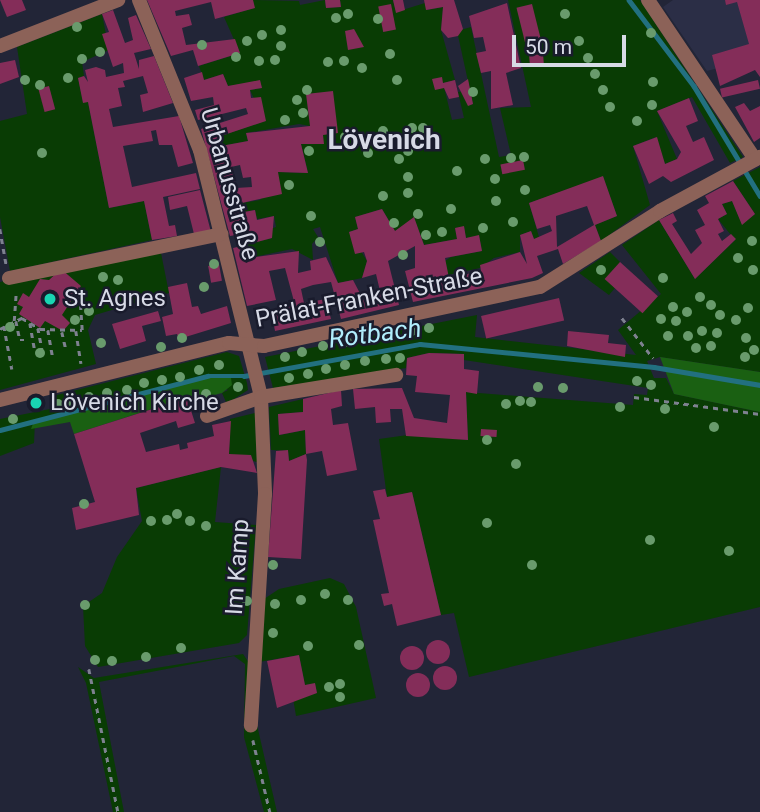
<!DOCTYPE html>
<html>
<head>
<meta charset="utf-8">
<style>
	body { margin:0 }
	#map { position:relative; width:760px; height:812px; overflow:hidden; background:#222537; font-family:Roboto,sans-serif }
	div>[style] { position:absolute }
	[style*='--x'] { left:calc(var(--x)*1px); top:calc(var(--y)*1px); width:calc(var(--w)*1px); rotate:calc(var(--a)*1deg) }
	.built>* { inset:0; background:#2b2e46 }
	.green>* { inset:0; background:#093c04 }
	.forest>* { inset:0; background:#1a6012 }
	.stream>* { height:4.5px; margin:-2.25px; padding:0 2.25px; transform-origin:2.25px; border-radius:2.25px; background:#227080 }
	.building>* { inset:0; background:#842d59; transform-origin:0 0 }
	.round { border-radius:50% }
	.path>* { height:2.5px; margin-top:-1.25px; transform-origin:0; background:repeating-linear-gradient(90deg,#7e8190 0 5px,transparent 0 10px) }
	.minor>* { height:14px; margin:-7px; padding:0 7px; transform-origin:7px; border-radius:7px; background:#8c6258 }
	.tertiary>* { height:14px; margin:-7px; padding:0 7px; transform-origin:7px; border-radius:7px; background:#8c6258 }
	.trees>* { width:10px; height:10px; margin:-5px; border-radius:50%; background:#699b6c }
	.dots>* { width:19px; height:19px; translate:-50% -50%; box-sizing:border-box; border:4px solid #191b2c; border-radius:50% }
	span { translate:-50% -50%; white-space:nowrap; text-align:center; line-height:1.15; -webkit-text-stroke:5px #191b2c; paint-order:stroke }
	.street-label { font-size:24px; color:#d7dae6 }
	.poi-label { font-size:24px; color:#d7dae6 }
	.left { translate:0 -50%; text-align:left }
	.water-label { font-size:26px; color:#b1edfc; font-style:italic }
	.quarter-label { font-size:28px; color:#d7dae6; font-weight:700 }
	.scale { position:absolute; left:512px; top:35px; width:114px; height:32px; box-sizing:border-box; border:4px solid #d7dae6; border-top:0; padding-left:9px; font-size:21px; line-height:24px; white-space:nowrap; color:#d7dae6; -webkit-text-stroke:5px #191b2c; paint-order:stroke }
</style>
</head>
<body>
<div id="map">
	<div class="built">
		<i style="clip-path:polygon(673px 0,760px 0,760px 77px,752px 59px,707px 71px,663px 7px)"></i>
	</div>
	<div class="green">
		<i style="clip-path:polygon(253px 0,299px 1px,300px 5px,325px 0,326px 8px,341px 7px,340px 0,393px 0,396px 12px,425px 3px,427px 10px,443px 7px,441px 30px,455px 80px,443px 83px,452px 120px,464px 118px,458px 92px,465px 91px,469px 105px,473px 104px,457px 31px,471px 27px,499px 157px,511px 155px,500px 108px,531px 107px,508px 0,640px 0,743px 157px,730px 163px,692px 97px,657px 111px,677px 159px,665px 164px,656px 137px,633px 146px,650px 205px,601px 241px,595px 225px,617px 216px,603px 177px,529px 203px,539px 237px,534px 239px,531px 231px,520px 235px,520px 252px,494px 258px,480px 268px,448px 275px,445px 261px,451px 257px,482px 251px,479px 236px,466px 238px,464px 227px,455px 228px,457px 239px,424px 245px,414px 218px,395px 231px,382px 209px,355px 217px,358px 229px,349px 232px,367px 261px,362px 278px,338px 283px,320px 227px,313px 229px,318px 237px,312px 244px,313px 260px,292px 249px,249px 258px,246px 245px,272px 238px,270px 229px,276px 227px,274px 216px,257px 219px,255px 210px,244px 212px,242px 203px,260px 200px,278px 172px,308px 173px,301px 144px,323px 144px,310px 126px,299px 124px,246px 133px,248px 141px,221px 146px,218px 137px,265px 121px,250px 90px,262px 88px,260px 81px,228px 86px,223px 74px,204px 80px,199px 66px,240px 53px,224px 17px,254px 8px)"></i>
		<i style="clip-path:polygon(102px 14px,109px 50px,82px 62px,84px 76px,78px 78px,83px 102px,88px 102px,109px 208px,144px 201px,152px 240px,10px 271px,0 217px,0 121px,27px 114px,17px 47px)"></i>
		<i style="clip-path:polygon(760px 167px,760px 372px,660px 357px,647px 361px,654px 378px,666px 378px,674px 394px,760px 412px,760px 607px,469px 677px,454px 613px,441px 615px,412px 492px,387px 497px,379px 439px,415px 434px,468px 440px,466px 392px,633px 405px,634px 394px,647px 395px,648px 388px,464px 360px,463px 354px,429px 353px,407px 358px,406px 368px,273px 388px,265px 357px,477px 315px,475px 337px,636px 355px,618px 330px,661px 294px,622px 245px,659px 220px,695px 279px,735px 240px,718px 219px,727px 214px,722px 204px,732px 201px,742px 224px,755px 214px,733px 181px)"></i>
		<i style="clip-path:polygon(160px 248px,169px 293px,95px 315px,88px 330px,96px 364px,0 390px,0 282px)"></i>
		<i style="clip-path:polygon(610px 252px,620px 262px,606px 279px,615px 288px,609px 295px,579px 273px)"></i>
		<i style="clip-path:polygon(227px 352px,239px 356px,247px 383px,248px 390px,234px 399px,226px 402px,222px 393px,228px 390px,208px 378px,35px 421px,34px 443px,0 456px,0 419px,55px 408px,53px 396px)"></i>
		<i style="clip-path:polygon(303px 399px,303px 412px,278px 414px,280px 435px,305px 430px,306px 454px,289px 461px,288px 451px,271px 450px,269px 407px)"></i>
		<i style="clip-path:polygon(255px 413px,257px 462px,229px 454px,230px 419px)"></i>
		<i style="clip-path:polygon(221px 467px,215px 522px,256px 525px,247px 635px,239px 643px,98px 667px,85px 646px,83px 606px,102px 593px,117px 557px,142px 521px,136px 488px)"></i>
		<i style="clip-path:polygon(330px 578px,344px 584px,356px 607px,376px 698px,296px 716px,293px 698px,317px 693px,315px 684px,305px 685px,299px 655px,259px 662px,264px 599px,279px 589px)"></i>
		<i style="clip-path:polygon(243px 654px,249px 663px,245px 710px,257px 725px,277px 812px,264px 812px,244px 737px,245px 664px,234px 656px,99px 682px,124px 812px,113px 812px,86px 683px,78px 667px,94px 678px)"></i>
	</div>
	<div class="forest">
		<i style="clip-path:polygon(660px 357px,760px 372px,760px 412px,674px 394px)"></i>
		<i style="clip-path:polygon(208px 378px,231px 378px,232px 385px,222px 393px,188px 402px,186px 398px,74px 434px,70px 422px,31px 429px,34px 421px)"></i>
	</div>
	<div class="stream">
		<i style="--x:629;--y:0;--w:108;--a:52.9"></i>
		<i style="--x:694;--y:86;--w:128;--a:59"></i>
		<i style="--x:0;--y:430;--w:215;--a:-14.6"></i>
		<i style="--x:208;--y:376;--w:36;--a:0"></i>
		<i style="--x:244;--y:376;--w:179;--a:-10.3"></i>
		<i style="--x:420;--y:344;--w:235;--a:5.6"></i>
		<i style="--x:654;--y:367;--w:108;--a:9.6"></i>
	</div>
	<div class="building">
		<i style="clip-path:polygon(0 0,22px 0,26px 10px,7px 17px)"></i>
		<i style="clip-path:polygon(147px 0,253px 0,255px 8px,215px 19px,211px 2px,175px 11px,176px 16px,189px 14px,192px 25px,182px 28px,186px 45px,235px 39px,240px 53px,198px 66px,193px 50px,171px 56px)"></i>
		<i style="clip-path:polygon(325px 0,340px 0,341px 7px,326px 8px)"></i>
		<i style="clip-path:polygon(393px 0,403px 0,405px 10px,396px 13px)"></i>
		<i style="clip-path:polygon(424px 0,454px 0,463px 29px,458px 36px,448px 38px,441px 30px,443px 7px,426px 10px)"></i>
		<i style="clip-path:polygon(725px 0,760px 0,760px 77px,755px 70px,720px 86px,712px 55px,749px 44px,737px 2px,726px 5px)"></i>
		<i style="clip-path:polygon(507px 3px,521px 68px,506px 73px,513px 105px,491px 109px,491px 71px,481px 73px,476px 53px,486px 51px,483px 37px,474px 38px,469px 16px)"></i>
		<i style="left:391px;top:4px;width:26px;height:13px;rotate:79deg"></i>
		<i style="left:532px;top:4px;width:41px;height:16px;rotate:76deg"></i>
		<i style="clip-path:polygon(113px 10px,125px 43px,133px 40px,128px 18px,136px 15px,151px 49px,134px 53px,139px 69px,139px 60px,154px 56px,173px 103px,143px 112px,140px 95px,148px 93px,143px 76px,123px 81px,125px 87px,118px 88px,122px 106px,109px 109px,113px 127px,179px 116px,193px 163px,178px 167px,172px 145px,159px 145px,156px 130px,151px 131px,153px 141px,123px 146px,132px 187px,196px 173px,200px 189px,163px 197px,169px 226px,175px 225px,177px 236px,152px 240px,144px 201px,109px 208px,88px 102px,83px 103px,78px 78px,84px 76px,88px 82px,85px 70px,96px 67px,105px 70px,106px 77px,124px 73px,123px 63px,113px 67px,102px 34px,109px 32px,102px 14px)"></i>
		<i style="clip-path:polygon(354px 29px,364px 47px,348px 50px,345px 31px)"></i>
		<i style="left:543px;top:54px;width:11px;height:14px;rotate:85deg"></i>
		<i style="clip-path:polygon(15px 60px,19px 77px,0 84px,0 63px)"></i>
		<i style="clip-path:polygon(evenodd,202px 72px,204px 80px,223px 74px,228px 86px,260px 80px,262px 88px,250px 90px,251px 98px,261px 97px,266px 121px,218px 137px,221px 146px,248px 141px,246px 133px,310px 126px,306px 94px,333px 91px,338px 133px,323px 135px,324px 144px,301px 144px,308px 173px,278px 172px,282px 194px,242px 203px,244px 212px,255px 210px,257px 220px,274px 216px,272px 238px,257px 242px,254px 232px,230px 236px,201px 129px,248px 114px,246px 108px,198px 120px,195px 110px,214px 105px,213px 97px,191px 101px,184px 78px,202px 72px,240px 165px,243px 178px,251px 177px,252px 187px,236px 188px,231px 167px,240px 165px)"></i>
		<i style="clip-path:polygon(442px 77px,443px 83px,455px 80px,459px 97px,449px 99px,444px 88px,435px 90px,432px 79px)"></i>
		<i style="clip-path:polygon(468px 79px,473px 104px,468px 106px,458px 86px)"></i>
		<i style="left:758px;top:80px;width:9px;height:39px;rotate:77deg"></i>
		<i style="left:49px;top:86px;width:24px;height:11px;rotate:75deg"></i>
		<i style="clip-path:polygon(689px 98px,698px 121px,686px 126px,693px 142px,704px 137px,714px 160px,671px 182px,663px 176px,649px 184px,633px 146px,657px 137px,665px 164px,677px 159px,681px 152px,657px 111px)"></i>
		<i style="clip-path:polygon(744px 103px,750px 111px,760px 106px,760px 138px,754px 142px,735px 107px)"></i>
		<i style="left:523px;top:160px;width:10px;height:23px;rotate:79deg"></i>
		<i style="clip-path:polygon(evenodd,603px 176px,617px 216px,595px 225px,601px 241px,563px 264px,558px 249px,537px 256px,543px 273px,532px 278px,413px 302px,405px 271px,415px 268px,415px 246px,388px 261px,399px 305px,341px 319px,331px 282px,313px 285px,301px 289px,304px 303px,326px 299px,331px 319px,275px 331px,271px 310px,295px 305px,285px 268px,269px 271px,276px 300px,247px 306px,233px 248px,246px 245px,249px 258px,299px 251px,298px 273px,311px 270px,310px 261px,326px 257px,338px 283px,353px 280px,365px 303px,380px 291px,376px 274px,362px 278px,367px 261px,364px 252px,355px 254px,349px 232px,358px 229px,355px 217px,382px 209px,395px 231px,414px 217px,424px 245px,457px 239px,455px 228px,464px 226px,466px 238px,479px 235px,482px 251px,445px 258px,449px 278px,481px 271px,480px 265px,520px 252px,527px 264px,520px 235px,531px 231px,534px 239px,552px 231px,550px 225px,537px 229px,529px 203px,603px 176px,587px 206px,594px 225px,557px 247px,556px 216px,587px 206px,603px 176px,436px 276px,433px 288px,420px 292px,417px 281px,436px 276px)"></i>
		<i style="clip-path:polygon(733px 181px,755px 214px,742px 225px,732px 201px,722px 204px,727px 214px,718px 219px,724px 231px,718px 234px,722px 241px,731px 234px,736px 239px,695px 279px,659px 220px,673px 213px,677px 221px,672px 224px,691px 254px,702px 243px,695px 230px,705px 225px,697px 210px,709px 203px,705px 196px)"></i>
		<i style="clip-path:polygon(200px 190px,211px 232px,194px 234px,187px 206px,170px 210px,168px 197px)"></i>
		<i style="left:620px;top:262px;width:51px;height:23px;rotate:42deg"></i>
		<i style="left:219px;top:264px;width:17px;height:11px;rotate:80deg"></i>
		<i style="clip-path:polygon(61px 269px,81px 286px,62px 315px,70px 323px,63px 331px,45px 321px,40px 328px,19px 314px,23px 307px,17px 304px,23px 293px,29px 297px,40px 279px,49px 280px)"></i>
		<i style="clip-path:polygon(187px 283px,192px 307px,198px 306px,201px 314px,227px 306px,231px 323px,179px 339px,177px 334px,166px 336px,162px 317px,173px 314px,168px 287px)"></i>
		<i style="left:559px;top:298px;width:23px;height:80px;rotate:77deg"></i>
		<i style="clip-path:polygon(158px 311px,161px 321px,142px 326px,146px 341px,120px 349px,112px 324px)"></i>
		<i style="clip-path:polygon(568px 331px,609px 335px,608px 343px,626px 345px,625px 357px,567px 346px)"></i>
		<i style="clip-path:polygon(429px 353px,464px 354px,464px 369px,479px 371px,477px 394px,466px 392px,468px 440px,406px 436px,402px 409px,390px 409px,391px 422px,376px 423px,375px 407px,355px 409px,353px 389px,402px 388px,414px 418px,447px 423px,450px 395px,415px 392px,417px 376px,406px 375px,407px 358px)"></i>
		<i style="clip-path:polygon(341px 390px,342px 406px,331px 409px,333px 425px,348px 423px,357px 470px,327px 476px,322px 451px,306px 454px,305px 430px,279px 435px,278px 414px,303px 412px,303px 399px)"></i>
		<i style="clip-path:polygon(187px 398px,195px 423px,178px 428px,176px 421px,140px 433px,146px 452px,179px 444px,180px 450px,188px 448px,187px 443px,214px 436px,212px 425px,231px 421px,229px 454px,251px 455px,257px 473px,221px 467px,136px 488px,139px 515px,76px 530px,72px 508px,95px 502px,74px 434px)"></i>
		<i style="left:481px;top:429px;width:16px;height:7px;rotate:4deg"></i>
		<i style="clip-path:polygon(288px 450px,289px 461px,306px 454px,307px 460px,301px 559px,268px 557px,276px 451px)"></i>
		<i style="clip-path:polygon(385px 489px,387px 497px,412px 492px,441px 615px,397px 626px,392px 604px,384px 606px,381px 594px,389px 593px,373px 520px,380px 519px,373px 491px)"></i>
		<i class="round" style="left:426px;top:640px;width:24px;height:24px"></i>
		<i class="round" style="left:400px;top:646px;width:24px;height:24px"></i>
		<i style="clip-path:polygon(299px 655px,305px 685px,315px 683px,317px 693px,277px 708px,267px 661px)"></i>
		<i class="round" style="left:433px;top:666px;width:24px;height:24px"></i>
		<i class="round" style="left:406px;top:673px;width:24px;height:24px"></i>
	</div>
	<div class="path">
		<i style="--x:0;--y:229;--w:36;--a:80"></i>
		<i style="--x:622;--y:318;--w:51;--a:52.2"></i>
		<i style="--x:14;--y:321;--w:30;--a:-86"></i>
		<i style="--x:16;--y:321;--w:19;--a:78"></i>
		<i style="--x:20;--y:340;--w:4;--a:0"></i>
		<i style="--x:30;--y:323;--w:28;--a:80"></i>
		<i style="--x:4;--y:326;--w:44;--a:79.5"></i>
		<i style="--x:38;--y:328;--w:21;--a:79"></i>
		<i style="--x:0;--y:329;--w:25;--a:-27"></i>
		<i style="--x:22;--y:318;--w:21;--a:31"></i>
		<i style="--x:40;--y:329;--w:42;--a:1.4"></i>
		<i style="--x:82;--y:330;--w:32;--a:-94"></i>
		<i style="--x:80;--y:298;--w:6;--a:-149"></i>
		<i style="--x:48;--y:330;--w:28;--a:80"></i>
		<i style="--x:76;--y:331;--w:33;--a:81"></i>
		<i style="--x:62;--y:332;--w:18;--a:77"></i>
		<i style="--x:634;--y:397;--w:127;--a:7.7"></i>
		<i style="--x:89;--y:669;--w:146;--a:78.5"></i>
		<i style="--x:253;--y:740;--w:74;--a:76.7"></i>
	</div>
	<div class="minor">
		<i style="--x:139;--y:0;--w:162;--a:67.9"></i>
		<i style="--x:200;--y:150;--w:254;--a:76.1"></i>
		<i style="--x:261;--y:397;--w:97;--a:87.6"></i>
		<i style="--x:265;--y:494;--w:232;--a:93.5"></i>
		<i style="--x:648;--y:0;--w:192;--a:56.1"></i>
		<i style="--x:9;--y:278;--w:217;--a:-11.7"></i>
		<i style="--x:0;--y:400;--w:236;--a:-14"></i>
		<i style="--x:229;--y:343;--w:35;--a:5"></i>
		<i style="--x:264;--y:346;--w:282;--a:-12.1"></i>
		<i style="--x:540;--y:287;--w:142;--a:-32.3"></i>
		<i style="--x:660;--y:211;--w:114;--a:-28.4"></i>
		<i style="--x:207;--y:416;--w:57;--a:-19.4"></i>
		<i style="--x:261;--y:397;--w:137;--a:-9.3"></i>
	</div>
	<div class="tertiary">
		<i style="--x:0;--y:46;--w:127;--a:-21.3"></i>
	</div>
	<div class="trees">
		<i style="left:348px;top:14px"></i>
		<i style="left:565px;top:14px"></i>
		<i style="left:336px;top:18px"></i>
		<i style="left:378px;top:19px"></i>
		<i style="left:77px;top:27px"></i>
		<i style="left:281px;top:30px"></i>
		<i style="left:651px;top:33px"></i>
		<i style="left:262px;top:35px"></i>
		<i style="left:247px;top:41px"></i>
		<i style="left:579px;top:41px"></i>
		<i style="left:202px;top:45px"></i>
		<i style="left:281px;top:46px"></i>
		<i style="left:100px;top:52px"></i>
		<i style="left:390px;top:54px"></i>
		<i style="left:236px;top:57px"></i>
		<i style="left:588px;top:58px"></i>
		<i style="left:82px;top:59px"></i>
		<i style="left:275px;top:60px"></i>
		<i style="left:259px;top:61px"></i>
		<i style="left:344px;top:61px"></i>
		<i style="left:328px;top:62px"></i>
		<i style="left:362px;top:68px"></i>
		<i style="left:595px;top:74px"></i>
		<i style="left:68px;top:78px"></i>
		<i style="left:25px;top:80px"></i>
		<i style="left:397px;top:80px"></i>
		<i style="left:653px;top:82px"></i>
		<i style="left:40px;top:85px"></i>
		<i style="left:307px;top:90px"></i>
		<i style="left:603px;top:90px"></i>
		<i style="left:473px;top:92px"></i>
		<i style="left:297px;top:100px"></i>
		<i style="left:652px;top:105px"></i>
		<i style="left:610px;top:107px"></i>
		<i style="left:303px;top:113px"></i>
		<i style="left:285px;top:120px"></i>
		<i style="left:637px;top:121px"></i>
		<i style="left:412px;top:128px"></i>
		<i style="left:423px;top:128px"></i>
		<i style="left:383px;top:131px"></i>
		<i style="left:345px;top:137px"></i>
		<i style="left:309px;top:151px"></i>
		<i style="left:408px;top:151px"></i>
		<i style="left:42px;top:153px"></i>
		<i style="left:368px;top:153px"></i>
		<i style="left:524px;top:157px"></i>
		<i style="left:511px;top:158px"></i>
		<i style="left:399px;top:159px"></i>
		<i style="left:485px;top:159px"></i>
		<i style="left:457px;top:171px"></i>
		<i style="left:408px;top:177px"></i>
		<i style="left:495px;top:179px"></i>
		<i style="left:289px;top:185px"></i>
		<i style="left:525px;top:190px"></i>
		<i style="left:408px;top:193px"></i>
		<i style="left:383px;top:196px"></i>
		<i style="left:496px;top:201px"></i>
		<i style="left:451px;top:209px"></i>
		<i style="left:418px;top:214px"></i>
		<i style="left:311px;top:216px"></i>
		<i style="left:513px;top:222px"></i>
		<i style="left:394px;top:223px"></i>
		<i style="left:483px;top:228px"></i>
		<i style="left:442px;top:232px"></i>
		<i style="left:426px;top:235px"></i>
		<i style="left:752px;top:241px"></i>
		<i style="left:320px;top:242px"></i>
		<i style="left:403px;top:255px"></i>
		<i style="left:738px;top:258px"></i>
		<i style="left:214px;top:264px"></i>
		<i style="left:601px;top:270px"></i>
		<i style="left:753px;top:270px"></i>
		<i style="left:103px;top:277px"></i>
		<i style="left:663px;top:278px"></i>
		<i style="left:118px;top:280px"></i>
		<i style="left:204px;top:287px"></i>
		<i style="left:700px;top:297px"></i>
		<i style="left:711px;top:305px"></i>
		<i style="left:673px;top:307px"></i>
		<i style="left:748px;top:308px"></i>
		<i style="left:89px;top:311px"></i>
		<i style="left:687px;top:312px"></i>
		<i style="left:720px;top:315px"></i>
		<i style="left:661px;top:319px"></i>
		<i style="left:75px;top:320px"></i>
		<i style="left:736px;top:320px"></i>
		<i style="left:676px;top:321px"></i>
		<i style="left:10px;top:327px"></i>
		<i style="left:429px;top:328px"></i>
		<i style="left:412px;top:331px"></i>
		<i style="left:702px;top:331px"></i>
		<i style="left:717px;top:333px"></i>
		<i style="left:387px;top:336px"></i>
		<i style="left:668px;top:336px"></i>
		<i style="left:688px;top:336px"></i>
		<i style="left:182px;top:338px"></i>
		<i style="left:368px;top:338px"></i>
		<i style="left:746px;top:338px"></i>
		<i style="left:347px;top:342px"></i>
		<i style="left:101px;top:343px"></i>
		<i style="left:323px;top:346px"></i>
		<i style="left:711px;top:346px"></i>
		<i style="left:161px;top:347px"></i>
		<i style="left:696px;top:348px"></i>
		<i style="left:754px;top:350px"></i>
		<i style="left:302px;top:352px"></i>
		<i style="left:40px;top:353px"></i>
		<i style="left:285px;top:357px"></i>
		<i style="left:745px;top:357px"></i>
		<i style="left:400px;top:358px"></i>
		<i style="left:386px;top:359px"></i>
		<i style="left:365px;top:361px"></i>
		<i style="left:219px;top:365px"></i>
		<i style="left:345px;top:365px"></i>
		<i style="left:326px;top:369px"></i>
		<i style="left:199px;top:370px"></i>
		<i style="left:308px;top:374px"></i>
		<i style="left:180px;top:377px"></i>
		<i style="left:289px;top:378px"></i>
		<i style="left:162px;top:380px"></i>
		<i style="left:637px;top:381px"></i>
		<i style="left:144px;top:383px"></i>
		<i style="left:651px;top:385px"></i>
		<i style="left:238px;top:387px"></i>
		<i style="left:538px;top:387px"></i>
		<i style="left:563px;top:388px"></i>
		<i style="left:127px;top:390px"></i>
		<i style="left:107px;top:393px"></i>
		<i style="left:206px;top:394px"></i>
		<i style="left:89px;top:397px"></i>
		<i style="left:520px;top:401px"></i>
		<i style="left:531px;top:402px"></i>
		<i style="left:58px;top:404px"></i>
		<i style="left:506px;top:404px"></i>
		<i style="left:71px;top:405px"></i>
		<i style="left:620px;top:407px"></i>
		<i style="left:665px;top:409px"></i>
		<i style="left:13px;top:419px"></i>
		<i style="left:714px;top:427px"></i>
		<i style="left:487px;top:440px"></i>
		<i style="left:516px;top:464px"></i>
		<i style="left:84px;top:504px"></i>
		<i style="left:177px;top:514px"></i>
		<i style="left:167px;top:520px"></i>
		<i style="left:151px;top:521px"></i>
		<i style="left:190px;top:521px"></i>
		<i style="left:487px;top:523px"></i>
		<i style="left:206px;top:526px"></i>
		<i style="left:650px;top:540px"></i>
		<i style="left:729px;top:551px"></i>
		<i style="left:273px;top:565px"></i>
		<i style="left:532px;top:565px"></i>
		<i style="left:325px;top:594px"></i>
		<i style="left:301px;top:600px"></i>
		<i style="left:348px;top:600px"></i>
		<i style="left:247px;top:601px"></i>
		<i style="left:275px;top:604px"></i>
		<i style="left:85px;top:605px"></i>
		<i style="left:273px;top:633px"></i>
		<i style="left:359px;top:645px"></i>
		<i style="left:308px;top:646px"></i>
		<i style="left:181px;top:648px"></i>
		<i style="left:146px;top:657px"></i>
		<i style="left:95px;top:660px"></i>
		<i style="left:112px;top:661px"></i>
		<i style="left:340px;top:684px"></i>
		<i style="left:329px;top:687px"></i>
		<i style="left:340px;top:697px"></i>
	</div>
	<div class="dots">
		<i style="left:50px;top:299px;background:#19d5b2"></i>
		<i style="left:36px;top:403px;background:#19d5b2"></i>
	</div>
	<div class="street-label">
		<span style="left:229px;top:184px;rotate:74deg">Urbanusstraße</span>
		<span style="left:369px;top:298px;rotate:-11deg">Prälat-Franken-Straße</span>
		<span style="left:238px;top:567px;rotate:-86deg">Im Kamp</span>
	</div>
	<div class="poi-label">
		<span class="left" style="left:64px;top:299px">St. Agnes</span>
		<span class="left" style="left:50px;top:403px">Lövenich Kirche</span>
	</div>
	<div class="water-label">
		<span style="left:375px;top:334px;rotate:-7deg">Rotbach</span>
	</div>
	<div class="quarter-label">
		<span style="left:384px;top:140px">Lövenich</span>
	</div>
	<div class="scale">50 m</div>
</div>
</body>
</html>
